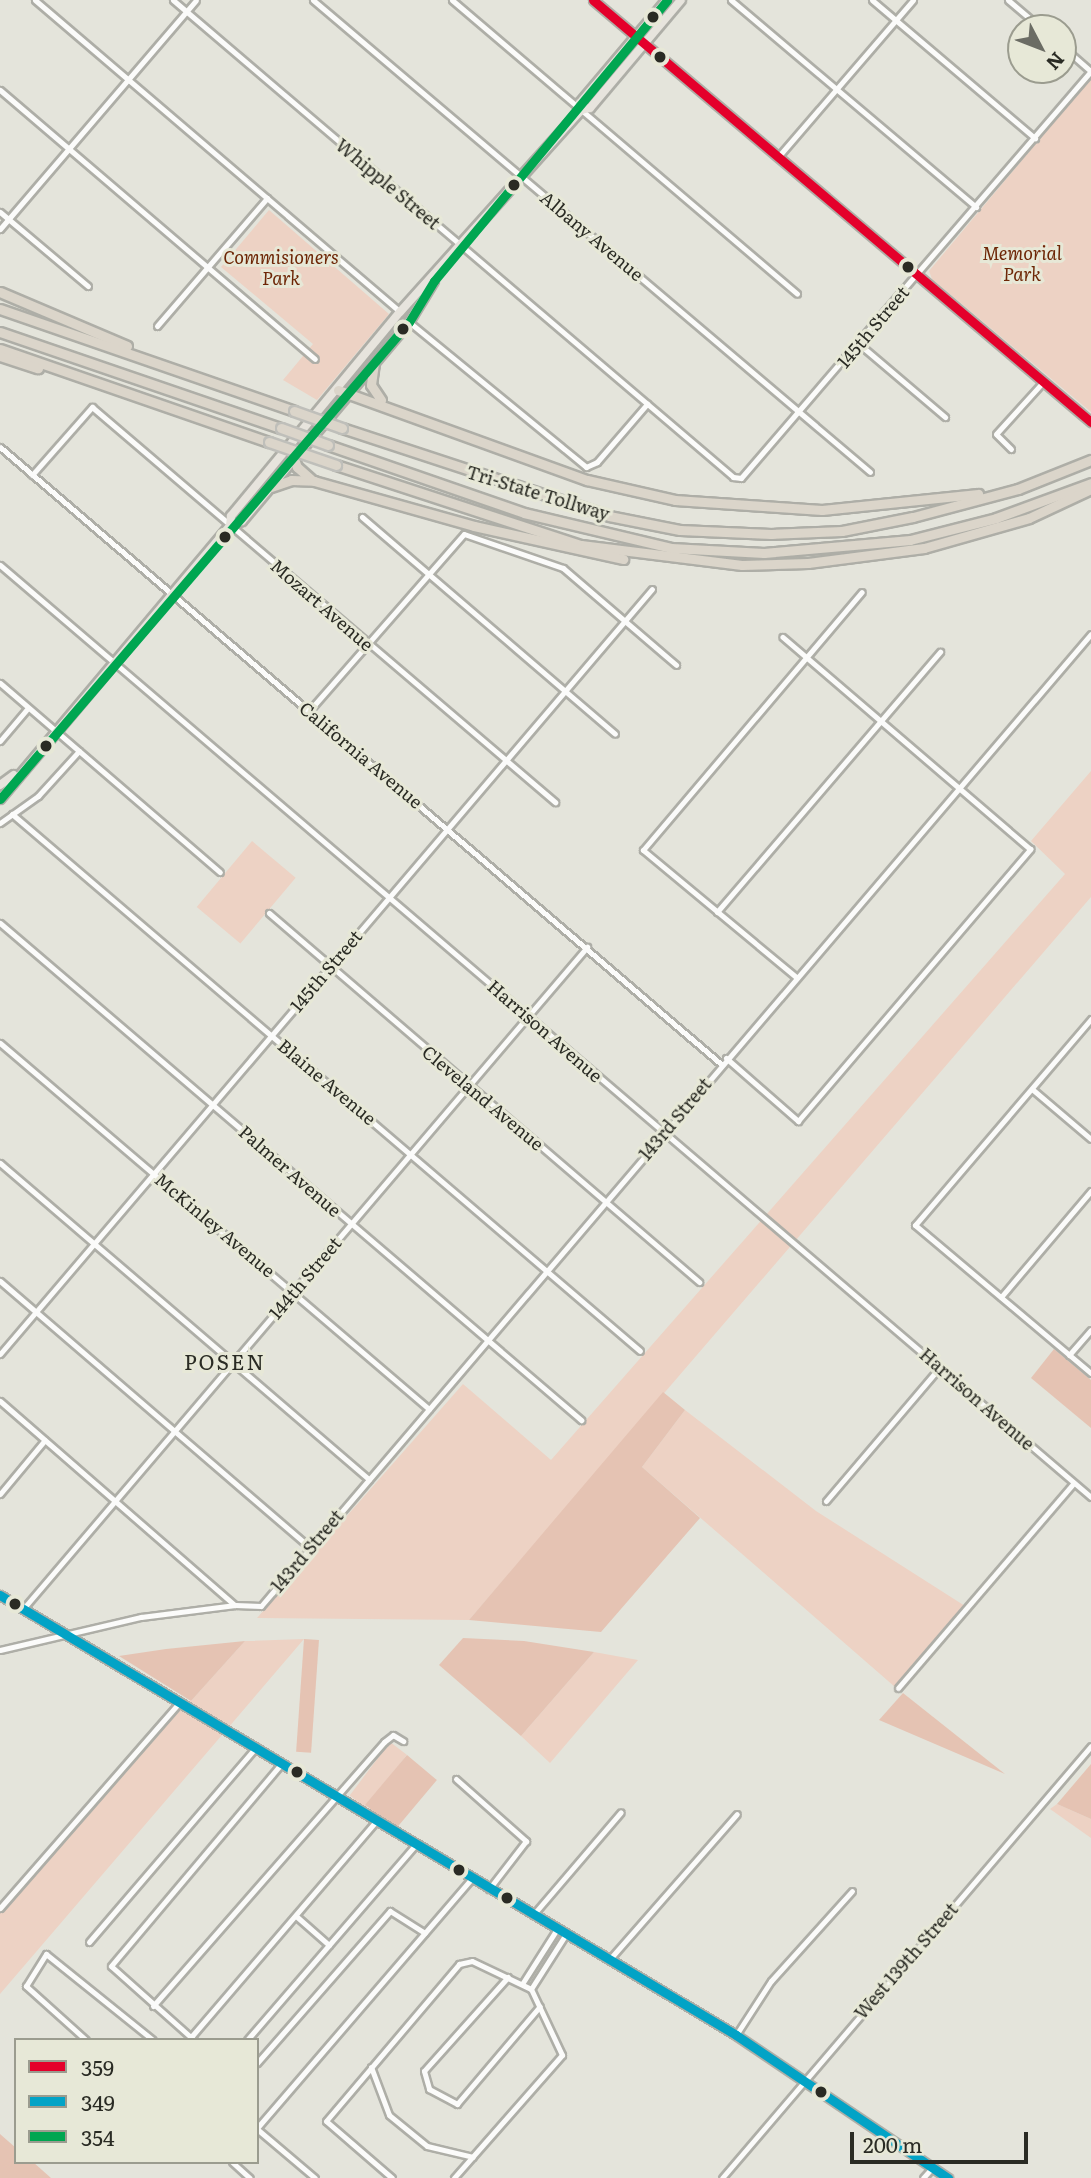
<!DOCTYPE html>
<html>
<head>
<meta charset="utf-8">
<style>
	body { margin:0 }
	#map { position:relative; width:1091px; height:2178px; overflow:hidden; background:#e4e4db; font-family:Literata,serif }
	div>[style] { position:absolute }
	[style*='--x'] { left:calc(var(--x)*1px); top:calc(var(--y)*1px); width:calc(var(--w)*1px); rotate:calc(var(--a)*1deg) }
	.green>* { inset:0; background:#edd2c4; transform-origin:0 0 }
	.forest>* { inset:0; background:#e5c3b3; transform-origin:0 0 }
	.roads { filter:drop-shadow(2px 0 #aeaea7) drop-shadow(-2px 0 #aeaea7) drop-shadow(0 2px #aeaea7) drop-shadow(0 -2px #aeaea7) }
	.street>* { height:5px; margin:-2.5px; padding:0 2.5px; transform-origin:2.5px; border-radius:2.5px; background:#fbfbfa }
	.secondary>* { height:7px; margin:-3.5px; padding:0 3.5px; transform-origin:3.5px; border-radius:3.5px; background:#fbfbfa }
	.primary>* { height:8px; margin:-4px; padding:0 4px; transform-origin:4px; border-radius:4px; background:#e7e4dd }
	.highway>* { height:9px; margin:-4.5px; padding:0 4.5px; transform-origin:4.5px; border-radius:4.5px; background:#dbd5ca }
	.bridges { filter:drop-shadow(2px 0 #bfbfba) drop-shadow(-2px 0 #bfbfba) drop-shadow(0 2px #bfbfba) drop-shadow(0 -2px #bfbfba) }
	.highway-bridge>* { height:9px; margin:-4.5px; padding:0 4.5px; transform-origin:4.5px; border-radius:4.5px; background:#dbd5ca }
	.bus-1>* { height:9px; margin:-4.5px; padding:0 4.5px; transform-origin:4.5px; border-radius:4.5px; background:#e4002b }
	.bus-2>* { height:9px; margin:-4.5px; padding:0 4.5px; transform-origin:4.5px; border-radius:4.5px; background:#02a3c6 }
	.bus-3>* { height:9px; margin:-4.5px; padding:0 4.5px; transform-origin:4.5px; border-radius:4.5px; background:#00a651 }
	.dots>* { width:19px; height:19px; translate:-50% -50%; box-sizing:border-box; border:4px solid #e7e8d7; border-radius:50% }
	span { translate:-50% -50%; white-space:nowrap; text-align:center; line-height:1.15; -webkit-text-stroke:6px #e7e8d7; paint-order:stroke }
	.street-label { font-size:18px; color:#2a2b24 }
	.park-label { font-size:18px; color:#6d2606; font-style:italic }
	.quarter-label { font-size:21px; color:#2a2b24; letter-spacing:2px }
	.legend { position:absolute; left:14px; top:2038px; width:245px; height:126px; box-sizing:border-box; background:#e7e8d7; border:2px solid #9b9c8f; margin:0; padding:9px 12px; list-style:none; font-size:21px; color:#2a2b24 }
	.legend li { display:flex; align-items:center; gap:14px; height:35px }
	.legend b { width:35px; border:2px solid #9b9c8f }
	.north { position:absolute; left:1007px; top:14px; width:70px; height:70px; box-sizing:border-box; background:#e7e8d7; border:2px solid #9b9c8f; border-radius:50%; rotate:132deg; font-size:19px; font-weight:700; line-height:28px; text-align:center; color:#2a2b24 }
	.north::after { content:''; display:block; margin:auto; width:24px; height:32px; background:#6b6c64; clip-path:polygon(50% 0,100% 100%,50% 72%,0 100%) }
	.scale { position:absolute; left:850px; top:2132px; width:178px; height:32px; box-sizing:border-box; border:4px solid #2a2b24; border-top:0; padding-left:9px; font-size:21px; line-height:24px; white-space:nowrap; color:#2a2b24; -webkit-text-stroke:5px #e7e8d7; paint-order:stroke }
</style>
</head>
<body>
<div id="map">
	<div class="green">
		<i style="clip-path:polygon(1091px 78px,1091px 412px,932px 279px,929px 271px)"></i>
		<i style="clip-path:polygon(269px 210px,389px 314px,317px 400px,283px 380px,313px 344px,221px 267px)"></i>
		<i style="clip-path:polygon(1091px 771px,1091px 897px,469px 1620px,257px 1618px,463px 1384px,551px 1460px,1065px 874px,1031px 841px)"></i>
		<i style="left:252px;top:841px;width:57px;height:86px;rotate:40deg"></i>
		<i style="clip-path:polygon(685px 1410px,816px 1511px,965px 1606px,895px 1687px,642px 1467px)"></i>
		<i style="clip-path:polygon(304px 1639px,222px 1735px,0 1994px,0 1908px,180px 1702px,191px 1701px,245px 1641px)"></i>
		<i style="clip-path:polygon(594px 1652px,638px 1660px,550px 1763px,521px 1736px)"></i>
		<i style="left:390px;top:1742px;width:21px;height:67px;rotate:37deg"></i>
		<i style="clip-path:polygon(1057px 1804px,1091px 1819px,1091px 1838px,1050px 1809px)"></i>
	</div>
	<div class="forest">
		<i style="clip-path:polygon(1054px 1349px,1091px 1380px,1091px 1428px,1031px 1378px)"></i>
		<i style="clip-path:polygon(663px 1392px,685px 1410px,642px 1467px,700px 1518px,601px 1632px,469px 1620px)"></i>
		<i style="clip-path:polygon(463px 1638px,524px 1641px,594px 1652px,521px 1736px,439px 1665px)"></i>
		<i style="left:304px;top:1639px;width:15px;height:113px;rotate:4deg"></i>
		<i style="clip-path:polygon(245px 1641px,191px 1701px,119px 1656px,166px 1649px)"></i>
		<i style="clip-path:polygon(903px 1693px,1005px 1774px,879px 1720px)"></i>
		<i style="left:407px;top:1755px;width:39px;height:65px;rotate:40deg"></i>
		<i style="clip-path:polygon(1091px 1764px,1091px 1819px,1057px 1804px)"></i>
		<i style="clip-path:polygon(0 2134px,16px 2148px,16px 2162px,33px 2162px,51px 2178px,0 2178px)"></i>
	</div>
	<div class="roads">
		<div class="street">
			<i style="--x:35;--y:0;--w:480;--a:40.5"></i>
			<i style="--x:173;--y:0;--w:736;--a:40.42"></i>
			<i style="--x:733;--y:477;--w:8;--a:7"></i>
			<i style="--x:741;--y:478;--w:537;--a:-49.31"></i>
			<i style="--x:313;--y:0;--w:730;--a:40.28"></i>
			<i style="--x:452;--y:0;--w:453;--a:40.4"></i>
			<i style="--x:731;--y:0;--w:321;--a:40.2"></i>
			<i style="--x:872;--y:0;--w:214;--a:40.3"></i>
			<i style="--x:1008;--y:0;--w:43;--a:40.3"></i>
			<i style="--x:1063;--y:47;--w:37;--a:41"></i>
			<i style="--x:0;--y:90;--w:414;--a:40.5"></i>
			<i style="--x:778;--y:157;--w:207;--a:-49.3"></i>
			<i style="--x:0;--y:212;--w:115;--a:40.1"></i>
			<i style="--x:0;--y:229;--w:301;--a:-49.4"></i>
			<i style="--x:409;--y:322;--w:229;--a:39.3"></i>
			<i style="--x:586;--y:467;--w:12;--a:-24"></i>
			<i style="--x:597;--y:462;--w:77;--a:-49.2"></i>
			<i style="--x:157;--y:326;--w:169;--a:-49.3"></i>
			<i style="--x:859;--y:344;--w:113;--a:40.3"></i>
			<i style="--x:0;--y:447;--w:949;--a:40.56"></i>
			<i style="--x:1011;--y:449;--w:21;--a:-135"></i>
			<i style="--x:996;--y:434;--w:70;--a:-47.9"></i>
			<i style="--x:32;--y:475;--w:91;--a:-48.6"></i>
			<i style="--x:92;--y:407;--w:609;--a:40.47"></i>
			<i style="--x:362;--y:517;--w:333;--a:40.6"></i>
			<i style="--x:0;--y:565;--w:1435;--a:40.51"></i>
			<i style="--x:0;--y:683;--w:290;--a:40.7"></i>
			<i style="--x:309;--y:711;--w:235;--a:-48.8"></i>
			<i style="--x:464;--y:534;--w:105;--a:19"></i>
			<i style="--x:563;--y:568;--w:149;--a:40.6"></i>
			<i style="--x:0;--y:741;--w:43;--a:-49.7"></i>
			<i style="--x:12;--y:814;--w:826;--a:40.53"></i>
			<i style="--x:0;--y:823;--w:47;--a:-35.4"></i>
			<i style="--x:38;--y:796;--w:61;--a:-47.7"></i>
			<i style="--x:717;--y:912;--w:343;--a:-49.4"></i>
			<i style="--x:269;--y:913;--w:567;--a:40.63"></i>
			<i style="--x:0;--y:923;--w:765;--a:40.54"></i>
			<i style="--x:796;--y:977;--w:199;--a:-140.3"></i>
			<i style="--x:643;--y:850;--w:338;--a:-49.7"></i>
			<i style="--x:1091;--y:1019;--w:271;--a:130.5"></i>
			<i style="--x:915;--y:1225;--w:230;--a:40.1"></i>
			<i style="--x:0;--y:1043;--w:564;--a:40.47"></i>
			<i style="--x:726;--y:1058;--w:96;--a:41.2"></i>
			<i style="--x:798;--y:1121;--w:358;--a:-49.5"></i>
			<i style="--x:1030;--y:849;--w:326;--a:-139.4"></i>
			<i style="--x:1032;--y:1089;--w:77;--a:40.3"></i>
			<i style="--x:0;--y:1163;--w:486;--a:40.6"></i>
			<i style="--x:0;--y:1281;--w:409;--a:40.7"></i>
			<i style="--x:1001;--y:1297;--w:139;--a:-49.7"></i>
			<i style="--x:0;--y:1354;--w:1005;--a:-49.56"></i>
			<i style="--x:1069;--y:1355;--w:33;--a:-49"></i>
			<i style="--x:0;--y:1401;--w:311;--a:41"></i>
			<i style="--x:235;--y:1605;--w:26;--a:2"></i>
			<i style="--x:261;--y:1606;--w:1278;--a:-49.51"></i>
			<i style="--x:0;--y:1494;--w:70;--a:-50.2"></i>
			<i style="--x:826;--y:1501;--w:176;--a:-49.6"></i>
			<i style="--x:23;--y:1609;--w:870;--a:-49.57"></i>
			<i style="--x:0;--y:1650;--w:145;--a:-13.2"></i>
			<i style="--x:141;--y:1617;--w:95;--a:-7.3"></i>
			<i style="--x:898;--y:1688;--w:270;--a:-49.4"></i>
			<i style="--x:456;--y:1779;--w:94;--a:41.5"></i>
			<i style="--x:526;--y:1841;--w:61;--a:127.6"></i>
			<i style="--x:0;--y:1908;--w:274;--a:-48.9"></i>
			<i style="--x:533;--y:1915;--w:135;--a:-49.5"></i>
			<i style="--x:296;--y:1916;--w:44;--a:41.3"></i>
			<i style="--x:89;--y:1942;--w:257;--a:-49.4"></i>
			<i style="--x:609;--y:1960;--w:194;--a:-48.8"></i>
			<i style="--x:508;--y:1977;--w:126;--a:131.8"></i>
			<i style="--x:424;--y:2071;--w:19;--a:74"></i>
			<i style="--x:429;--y:2089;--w:32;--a:28"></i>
			<i style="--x:457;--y:2104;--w:128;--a:-49.7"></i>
			<i style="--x:522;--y:1984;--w:65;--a:-57.5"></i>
			<i style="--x:531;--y:1989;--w:65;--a:-57.5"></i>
			<i style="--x:153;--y:2006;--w:351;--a:-48.8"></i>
			<i style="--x:384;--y:1742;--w:11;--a:-38"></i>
			<i style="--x:393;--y:1735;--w:12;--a:31"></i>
			<i style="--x:736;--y:2035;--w:64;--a:-57.1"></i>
			<i style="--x:771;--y:1981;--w:121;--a:-48"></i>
			<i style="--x:191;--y:2037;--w:286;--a:-49.4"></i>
			<i style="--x:86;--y:2040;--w:81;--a:-138"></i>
			<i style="--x:26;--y:1986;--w:38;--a:-58"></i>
			<i style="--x:46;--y:1954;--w:137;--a:38.8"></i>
			<i style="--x:194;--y:2040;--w:111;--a:-138.3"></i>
			<i style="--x:111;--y:1966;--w:265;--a:-49.9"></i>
			<i style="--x:247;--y:2040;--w:259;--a:-49.2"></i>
			<i style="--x:257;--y:2063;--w:202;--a:-48.8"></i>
			<i style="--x:390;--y:1911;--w:41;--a:32.2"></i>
			<i style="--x:371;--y:2067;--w:51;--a:69.4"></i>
			<i style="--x:389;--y:2115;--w:49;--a:39.2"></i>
			<i style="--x:427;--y:2146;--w:47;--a:13.4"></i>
			<i style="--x:257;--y:2128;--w:330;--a:-49.3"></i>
			<i style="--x:257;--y:2129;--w:76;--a:40.2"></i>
			<i style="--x:232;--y:2162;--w:24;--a:42"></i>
			<i style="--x:392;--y:2178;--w:87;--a:-139.2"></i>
			<i style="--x:326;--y:2121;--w:206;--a:-49.7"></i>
			<i style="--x:459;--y:1964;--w:13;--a:-13"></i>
			<i style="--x:472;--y:1961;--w:65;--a:25.4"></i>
			<i style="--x:531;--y:1989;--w:73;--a:64.8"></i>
			<i style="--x:562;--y:2055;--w:164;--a:131.3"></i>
			<i style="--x:722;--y:2178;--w:568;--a:-49.5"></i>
			<i style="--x:923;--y:2178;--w:15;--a:-48"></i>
		</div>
		<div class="secondary">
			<i style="--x:593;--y:0;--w:653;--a:40.28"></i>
			<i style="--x:0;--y:1595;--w:857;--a:30.87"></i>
			<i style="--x:736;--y:2035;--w:256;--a:34"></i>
		</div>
		<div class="primary">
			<i style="--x:581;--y:110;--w:7;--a:-98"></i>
			<i style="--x:580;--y:103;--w:135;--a:-49.8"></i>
			<i style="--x:230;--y:526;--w:10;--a:-84"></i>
			<i style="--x:231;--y:516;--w:265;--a:-50.4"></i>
			<i style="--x:400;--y:312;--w:271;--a:-48.1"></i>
			<i style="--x:581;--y:110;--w:9;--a:-13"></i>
			<i style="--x:590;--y:108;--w:141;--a:-49.9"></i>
			<i style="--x:0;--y:785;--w:17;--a:-36"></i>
			<i style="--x:0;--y:799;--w:357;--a:-49.9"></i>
			<i style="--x:230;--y:526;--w:13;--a:-23"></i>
			<i style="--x:242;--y:521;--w:81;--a:-50"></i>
			<i style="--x:294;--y:459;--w:179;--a:-50"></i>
			<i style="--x:409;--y:322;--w:48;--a:-58.6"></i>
		</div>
		<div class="highway">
			<i style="--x:0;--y:292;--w:138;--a:23"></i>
			<i style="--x:0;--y:309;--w:311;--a:19.1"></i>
			<i style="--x:0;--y:332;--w:297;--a:18.9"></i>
			<i style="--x:0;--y:349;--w:285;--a:19.1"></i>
			<i style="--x:0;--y:356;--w:40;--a:18"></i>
			<i style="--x:374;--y:363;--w:22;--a:98"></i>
			<i style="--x:371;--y:385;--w:18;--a:56"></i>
			<i style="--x:338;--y:390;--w:265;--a:19.9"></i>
			<i style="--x:587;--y:480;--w:90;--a:12.8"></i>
			<i style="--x:675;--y:500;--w:147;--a:3.9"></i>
			<i style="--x:822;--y:510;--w:157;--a:-5.9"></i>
			<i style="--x:342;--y:428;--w:281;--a:18.2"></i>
			<i style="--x:609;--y:516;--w:72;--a:11.2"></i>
			<i style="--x:680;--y:530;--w:91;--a:2.5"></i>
			<i style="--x:771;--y:534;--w:71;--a:-2.4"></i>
			<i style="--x:842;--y:531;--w:72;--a:-11.2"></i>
			<i style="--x:913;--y:517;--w:109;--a:-14.9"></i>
			<i style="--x:1018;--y:489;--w:79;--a:-21.7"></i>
			<i style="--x:328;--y:445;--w:207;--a:19.1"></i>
			<i style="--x:524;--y:513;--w:151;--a:13.4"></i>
			<i style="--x:671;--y:548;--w:93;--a:3.1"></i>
			<i style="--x:764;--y:553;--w:147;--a:-5.1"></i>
			<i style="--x:910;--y:540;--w:89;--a:-14.3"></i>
			<i style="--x:996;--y:518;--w:101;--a:-20.2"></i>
			<i style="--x:290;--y:447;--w:21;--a:71"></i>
			<i style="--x:297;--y:467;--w:18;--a:41"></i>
			<i style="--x:336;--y:465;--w:258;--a:18.1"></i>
			<i style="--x:581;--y:545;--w:162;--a:7.1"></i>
			<i style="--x:742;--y:565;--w:66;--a:-1.7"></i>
			<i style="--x:808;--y:563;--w:117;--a:-7.4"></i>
			<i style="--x:924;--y:548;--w:109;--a:-15.9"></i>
			<i style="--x:1029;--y:518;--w:68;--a:-25.1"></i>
			<i style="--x:271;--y:487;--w:21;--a:-19"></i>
			<i style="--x:291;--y:480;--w:23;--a:2"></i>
			<i style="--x:314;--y:481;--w:166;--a:15.7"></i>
			<i style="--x:474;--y:526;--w:153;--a:12.5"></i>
		</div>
	</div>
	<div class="bridges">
		<div class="highway-bridge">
			<i style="--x:294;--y:411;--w:51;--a:19.5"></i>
			<i style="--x:281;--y:428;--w:50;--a:19.9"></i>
			<i style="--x:269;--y:442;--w:71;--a:18.9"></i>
		</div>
	</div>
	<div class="bus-1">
		<i style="--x:593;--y:0;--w:653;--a:40.28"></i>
	</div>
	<div class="bus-2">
		<i style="--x:0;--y:1595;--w:857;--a:30.87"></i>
		<i style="--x:736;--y:2035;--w:256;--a:34"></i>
	</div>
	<div class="bus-3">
		<i style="--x:0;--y:799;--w:628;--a:-49.39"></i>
		<i style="--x:409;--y:322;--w:48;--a:-58.6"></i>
		<i style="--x:434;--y:281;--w:365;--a:-50.3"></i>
	</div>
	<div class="dots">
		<i style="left:653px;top:17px;background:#2a2b24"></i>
		<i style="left:660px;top:57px;background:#2a2b24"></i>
		<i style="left:514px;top:185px;background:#2a2b24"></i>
		<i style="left:908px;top:267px;background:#2a2b24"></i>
		<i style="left:403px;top:329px;background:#2a2b24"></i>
		<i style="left:225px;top:537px;background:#2a2b24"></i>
		<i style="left:46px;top:746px;background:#2a2b24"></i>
		<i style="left:15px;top:1604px;background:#2a2b24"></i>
		<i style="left:297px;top:1772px;background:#2a2b24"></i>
		<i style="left:459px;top:1870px;background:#2a2b24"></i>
		<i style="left:507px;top:1898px;background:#2a2b24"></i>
		<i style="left:821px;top:2092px;background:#2a2b24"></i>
	</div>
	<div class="street-label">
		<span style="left:388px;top:184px;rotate:40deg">Whipple Street</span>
		<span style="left:592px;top:236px;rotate:40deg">Albany Avenue</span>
		<span style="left:873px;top:327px;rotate:-50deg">145th Street</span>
		<span style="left:538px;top:493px;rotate:17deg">Tri-State Tollway</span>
		<span style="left:322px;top:605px;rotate:41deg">Mozart Avenue</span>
		<span style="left:361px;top:755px;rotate:40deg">California Avenue</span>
		<span style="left:326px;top:971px;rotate:-50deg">145th Street</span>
		<span style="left:545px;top:1031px;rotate:41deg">Harrison Avenue</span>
		<span style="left:327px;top:1082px;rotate:40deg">Blaine Avenue</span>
		<span style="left:483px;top:1098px;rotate:40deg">Cleveland Avenue</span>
		<span style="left:675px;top:1119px;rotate:-50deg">143rd Street</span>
		<span style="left:290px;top:1171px;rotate:41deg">Palmer Avenue</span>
		<span style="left:215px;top:1225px;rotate:40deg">McKinley Avenue</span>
		<span style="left:305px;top:1278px;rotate:-50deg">144th Street</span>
		<span style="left:977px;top:1399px;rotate:41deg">Harrison Avenue</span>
		<span style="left:307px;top:1551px;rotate:-50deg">143rd Street</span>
		<span style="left:906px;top:1961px;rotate:-49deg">West 139th Street</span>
	</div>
	<div class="park-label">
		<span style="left:1022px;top:264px">Memorial<br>Park</span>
		<span style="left:281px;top:268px">Commisioners<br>Park</span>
	</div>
	<div class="quarter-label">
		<span style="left:225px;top:1361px">POSEN</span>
	</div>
	<ul class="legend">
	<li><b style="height:9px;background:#e4002b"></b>359</li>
	<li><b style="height:9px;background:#02a3c6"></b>349</li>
	<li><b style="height:9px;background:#00a651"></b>354</li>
	</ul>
	<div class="north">N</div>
	<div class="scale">200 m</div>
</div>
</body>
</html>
